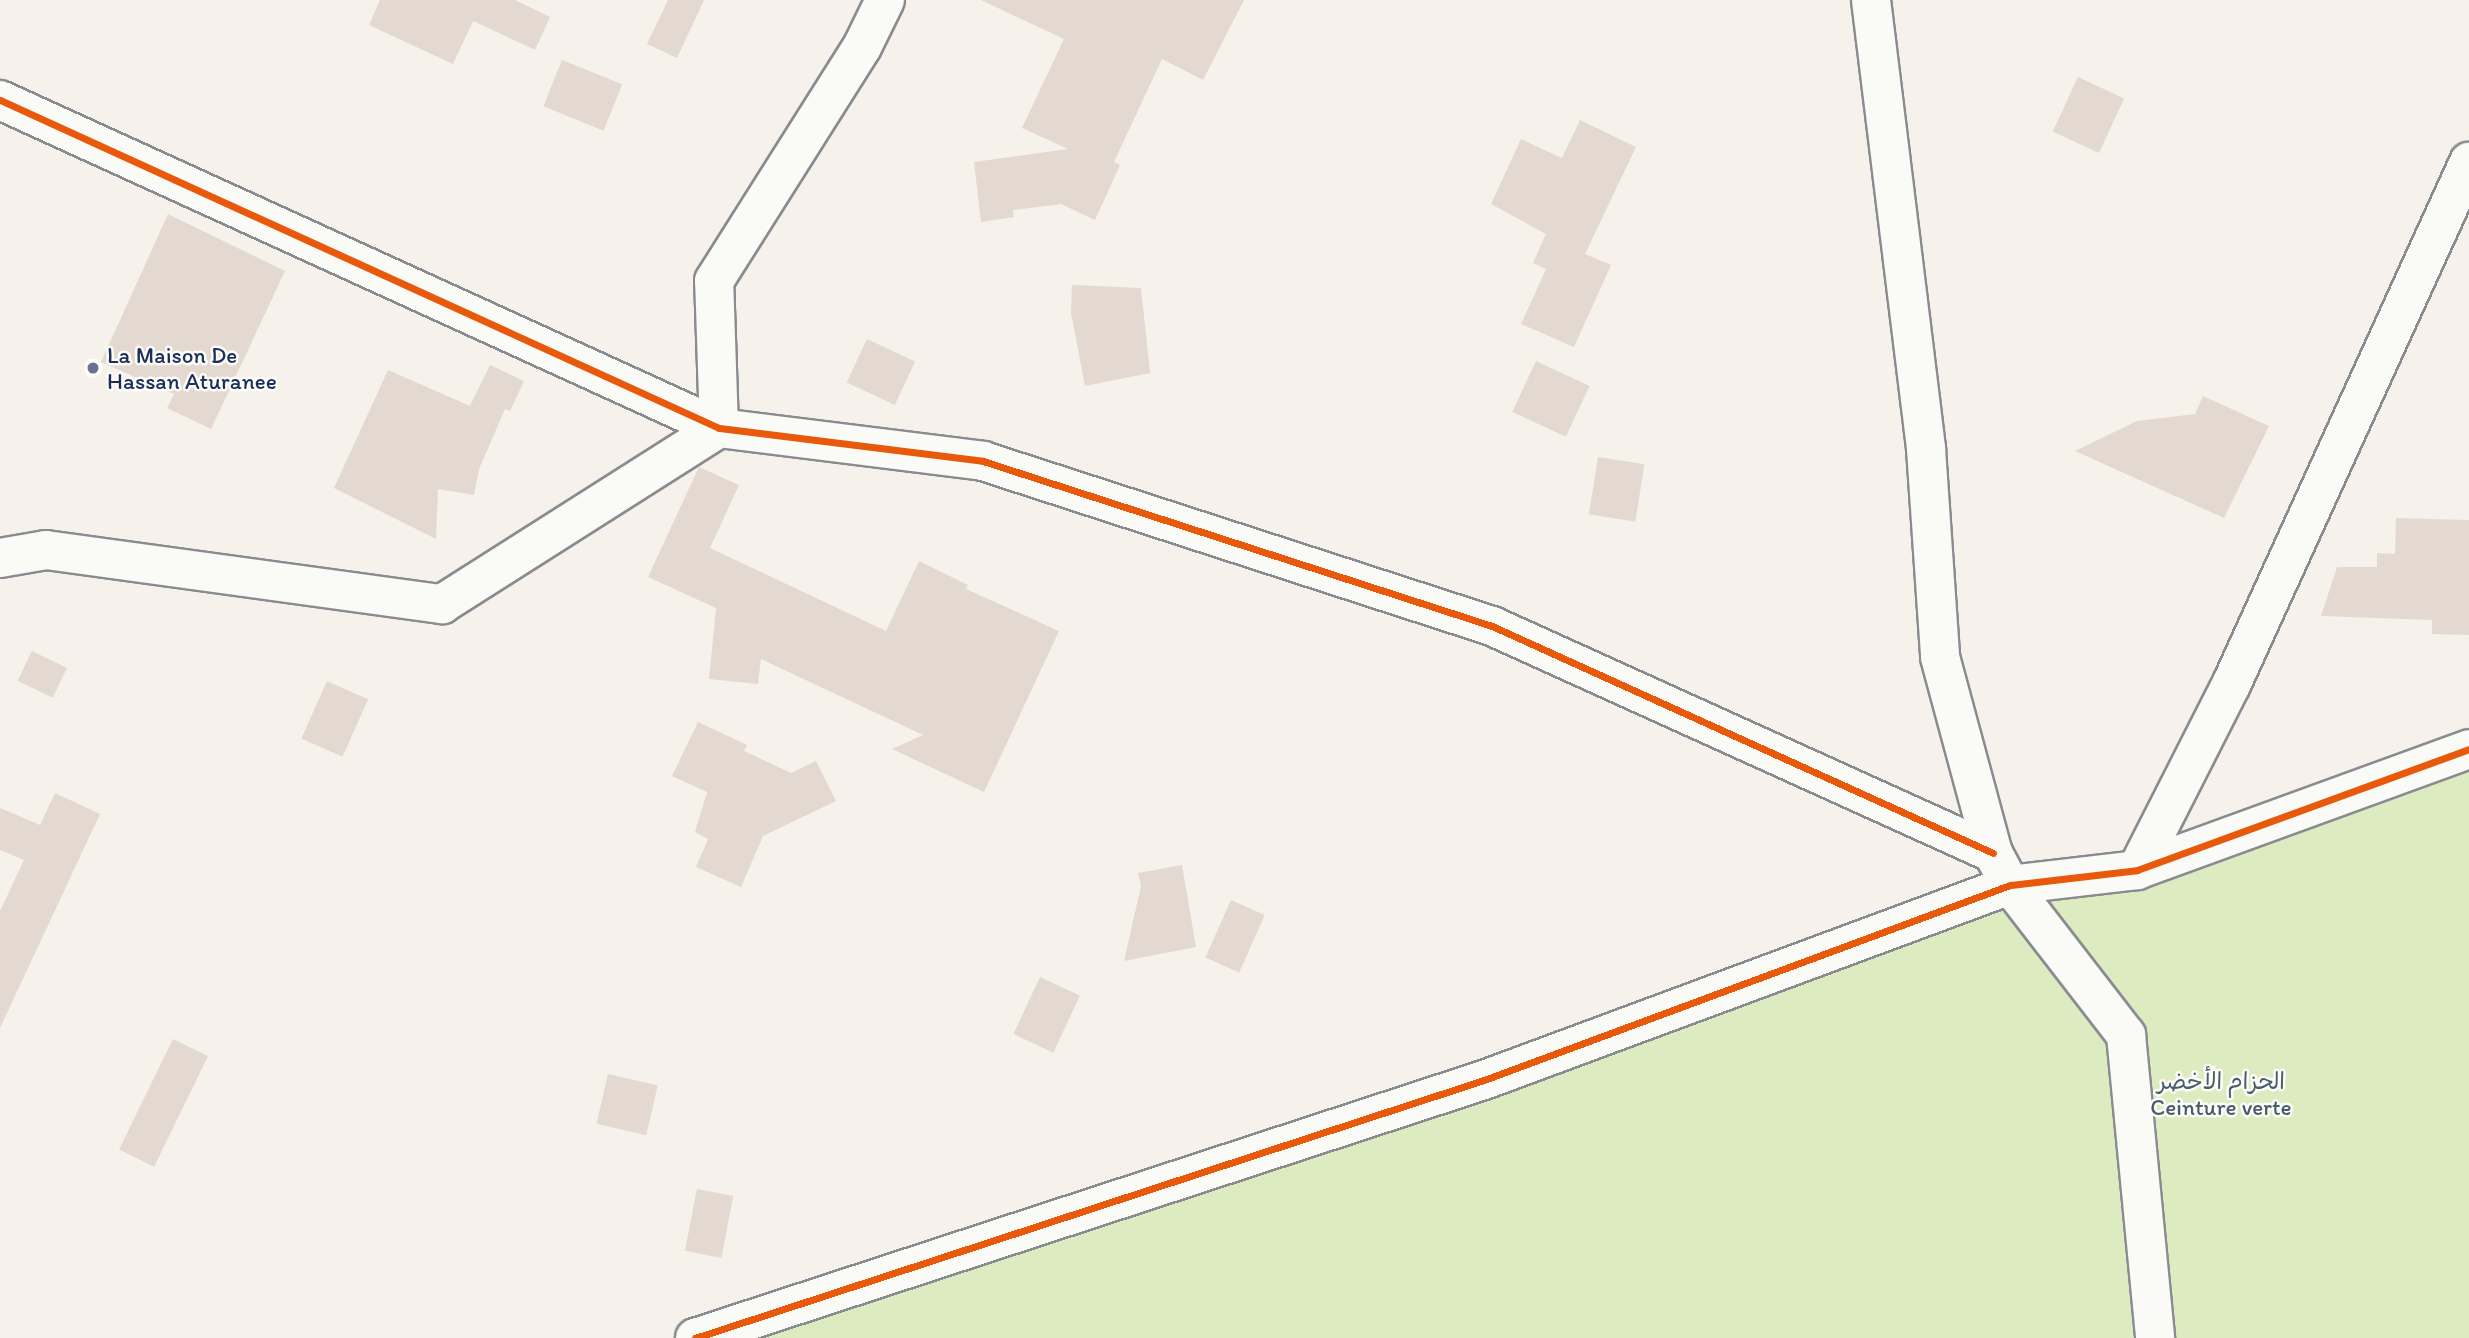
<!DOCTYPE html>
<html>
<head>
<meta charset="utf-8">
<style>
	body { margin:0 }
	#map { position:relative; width:2469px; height:1338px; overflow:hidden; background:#f6f1eb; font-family:Itim,"Playpen Sans Arabic",sans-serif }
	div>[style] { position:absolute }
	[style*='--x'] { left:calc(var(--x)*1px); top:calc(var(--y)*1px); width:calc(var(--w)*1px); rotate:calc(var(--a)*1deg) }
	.green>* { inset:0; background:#ddebc0 }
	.building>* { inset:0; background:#e3d9d1; transform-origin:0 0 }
	.roads { filter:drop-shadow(2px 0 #8a8b91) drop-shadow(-2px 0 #8a8b91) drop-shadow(0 2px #8a8b91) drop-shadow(0 -2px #8a8b91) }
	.minor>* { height:38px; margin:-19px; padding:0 19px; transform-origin:19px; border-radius:19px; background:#fafaf7 }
	.cycleway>* { height:7px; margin:-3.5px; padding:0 3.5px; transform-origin:3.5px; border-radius:3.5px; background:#e8590c }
	.dots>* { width:19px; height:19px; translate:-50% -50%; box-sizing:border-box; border:4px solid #fdfcf7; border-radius:50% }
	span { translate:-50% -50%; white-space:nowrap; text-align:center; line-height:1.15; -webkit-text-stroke:5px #fdfcf7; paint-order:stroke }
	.poi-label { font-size:23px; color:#1b2f5e }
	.left { translate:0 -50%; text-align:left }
	.park-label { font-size:23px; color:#465d6e }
</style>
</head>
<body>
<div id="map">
	<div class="green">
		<i style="clip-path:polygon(2469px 754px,2469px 1338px,724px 1338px,2311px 808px)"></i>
	</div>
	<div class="building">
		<i style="clip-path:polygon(380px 0,515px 0,550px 17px,535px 50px,473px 21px,453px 64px,369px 25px)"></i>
		<i style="clip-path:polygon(668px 0,704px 0,677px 58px,647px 44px)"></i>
		<i style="clip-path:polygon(981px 0,1244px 0,1203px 80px,1162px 59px,1114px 162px,1120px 165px,1095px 220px,1061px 204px,1013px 210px,1014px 217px,981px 222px,974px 162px,1068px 149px,1022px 128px,1064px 39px)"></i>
		<i style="left:562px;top:60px;width:65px;height:50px;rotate:22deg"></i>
		<i style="left:2078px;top:77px;width:51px;height:60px;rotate:25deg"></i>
		<i style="clip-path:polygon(1580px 120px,1636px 147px,1585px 254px,1611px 265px,1574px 347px,1521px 324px,1546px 269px,1533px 263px,1546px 234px,1491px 204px,1521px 139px,1562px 158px)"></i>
		<i style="clip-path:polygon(168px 214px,285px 271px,211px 429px,167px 408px,174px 394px,101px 362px)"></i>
		<i style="clip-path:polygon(1072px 285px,1141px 288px,1150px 373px,1085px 386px,1071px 313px)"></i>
		<i style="left:867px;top:339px;width:53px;height:48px;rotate:25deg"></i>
		<i style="left:1536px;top:361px;width:59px;height:56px;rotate:25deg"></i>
		<i style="clip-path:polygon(490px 365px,524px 381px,510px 411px,505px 409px,479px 469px,474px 495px,438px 489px,436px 539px,334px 488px,388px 370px,470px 406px)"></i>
		<i style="clip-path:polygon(2203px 396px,2269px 426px,2224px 518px,2075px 451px,2137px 421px,2195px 414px)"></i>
		<i style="left:1598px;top:457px;width:47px;height:58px;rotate:9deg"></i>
		<i style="clip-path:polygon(699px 467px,739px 485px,710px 548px,886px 631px,919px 561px,968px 585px,966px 589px,1059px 631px,984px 792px,892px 749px,923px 735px,761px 659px,758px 684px,709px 679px,716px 608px,648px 577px)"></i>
		<i style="clip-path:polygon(2396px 518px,2469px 520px,2469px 635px,2432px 634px,2432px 620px,2321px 616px,2337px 567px,2377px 567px,2377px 553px,2395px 554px)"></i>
		<i style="left:32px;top:651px;width:39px;height:33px;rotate:26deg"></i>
		<i style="left:327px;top:681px;width:45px;height:63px;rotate:24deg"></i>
		<i style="clip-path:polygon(698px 722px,747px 745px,744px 751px,791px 773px,816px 761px,836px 801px,763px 836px,741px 887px,696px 867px,708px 839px,695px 832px,707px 792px,672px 776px)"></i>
		<i style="clip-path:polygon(55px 793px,100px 814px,0 1028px,0 911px,24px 860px,0 850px,0 808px,40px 825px)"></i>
		<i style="clip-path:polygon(1182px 865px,1196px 947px,1124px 961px,1141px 886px,1138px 873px)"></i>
		<i style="left:1231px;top:900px;width:37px;height:63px;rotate:24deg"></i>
		<i style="left:1040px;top:977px;width:44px;height:63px;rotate:25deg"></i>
		<i style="left:173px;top:1039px;width:39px;height:123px;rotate:26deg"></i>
		<i style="left:608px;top:1074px;width:51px;height:51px;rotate:13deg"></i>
		<i style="left:697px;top:1189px;width:37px;height:63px;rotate:11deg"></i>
	</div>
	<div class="roads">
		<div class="minor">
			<i style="--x:1871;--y:0;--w:452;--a:83"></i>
			<i style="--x:1926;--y:449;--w:208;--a:86.1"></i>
			<i style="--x:1940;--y:657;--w:203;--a:74.9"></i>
			<i style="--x:1993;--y:853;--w:36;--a:62"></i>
			<i style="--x:2010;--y:885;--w:190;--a:52.3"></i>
			<i style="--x:2126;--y:1035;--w:304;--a:84.5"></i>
			<i style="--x:0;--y:100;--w:790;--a:24.52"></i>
			<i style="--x:719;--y:428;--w:266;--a:7.1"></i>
			<i style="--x:983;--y:461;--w:535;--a:17.96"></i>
			<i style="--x:1492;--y:626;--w:550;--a:24.37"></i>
			<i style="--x:719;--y:428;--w:147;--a:-91.9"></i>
			<i style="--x:714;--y:281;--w:277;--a:-57.7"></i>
			<i style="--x:862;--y:47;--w:52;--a:-63.9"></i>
			<i style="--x:0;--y:558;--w:47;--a:-9.9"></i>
			<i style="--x:46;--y:550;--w:400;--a:7.8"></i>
			<i style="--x:442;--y:604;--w:328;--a:-32.4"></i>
			<i style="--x:2137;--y:870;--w:208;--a:-63.1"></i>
			<i style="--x:2231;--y:685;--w:575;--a:-65.53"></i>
			<i style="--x:695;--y:1338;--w:830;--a:-18.11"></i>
			<i style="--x:1484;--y:1080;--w:561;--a:-20.34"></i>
			<i style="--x:2010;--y:885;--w:128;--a:-6.7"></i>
			<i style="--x:2137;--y:870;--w:353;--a:-20"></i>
		</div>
	</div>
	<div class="cycleway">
		<i style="--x:0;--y:100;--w:790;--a:24.52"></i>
		<i style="--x:719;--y:428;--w:266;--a:7.1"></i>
		<i style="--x:983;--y:461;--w:535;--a:17.96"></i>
		<i style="--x:1492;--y:626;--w:550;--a:24.37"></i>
		<i style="--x:695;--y:1338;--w:830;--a:-18.11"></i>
		<i style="--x:1484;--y:1080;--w:561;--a:-20.34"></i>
		<i style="--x:2010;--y:885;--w:128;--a:-6.7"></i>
		<i style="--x:2137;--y:870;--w:353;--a:-20"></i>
	</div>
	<div class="dots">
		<i style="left:93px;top:368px;background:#68738f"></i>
	</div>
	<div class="poi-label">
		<span class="left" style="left:107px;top:368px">La Maison De<br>Hassan Aturanee</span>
	</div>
	<div class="park-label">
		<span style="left:2221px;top:1094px">الحزام الأخضر<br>Ceinture verte</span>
	</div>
</div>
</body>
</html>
